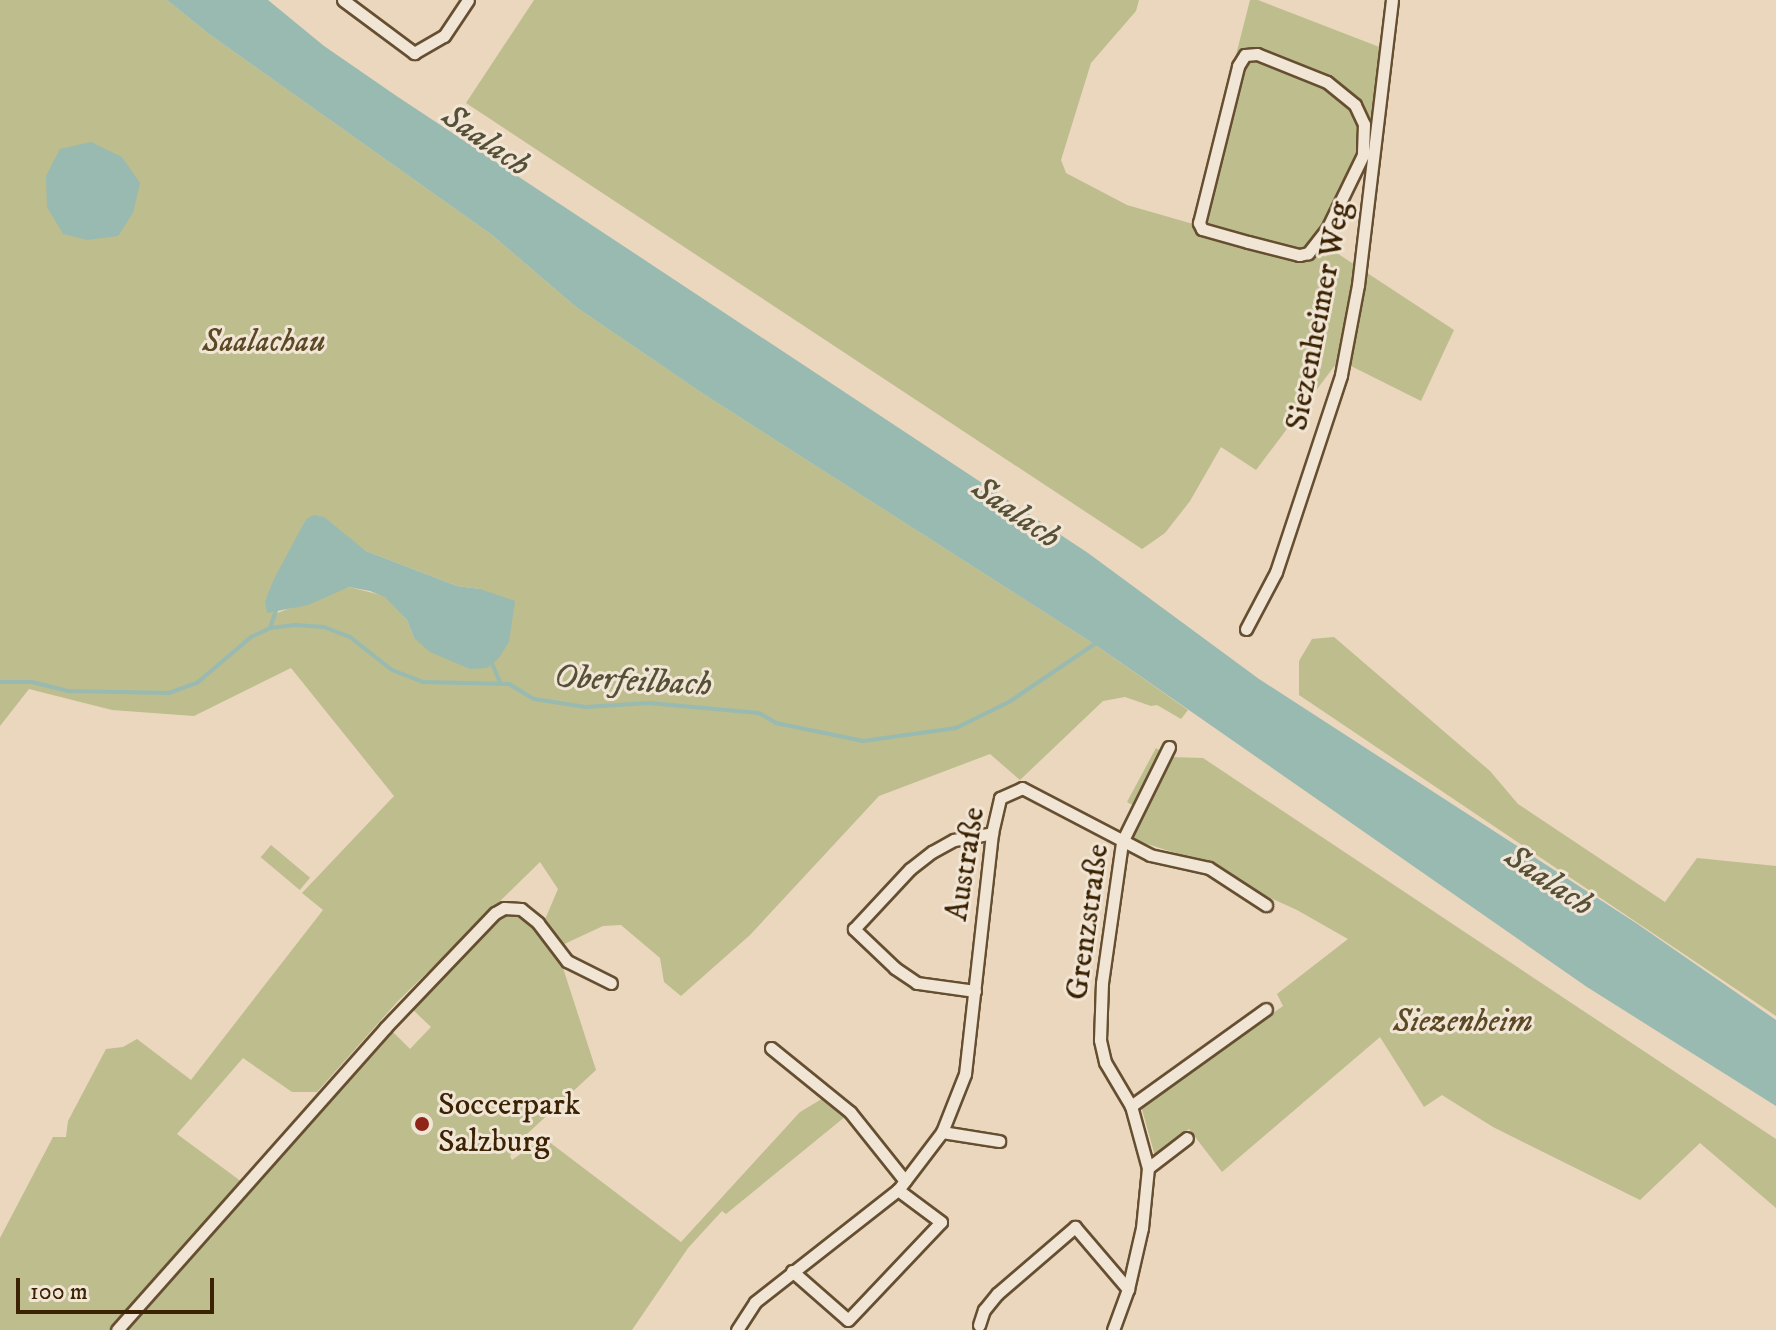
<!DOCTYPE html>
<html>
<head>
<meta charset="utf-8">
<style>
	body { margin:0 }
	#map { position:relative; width:1776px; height:1330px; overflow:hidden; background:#ead7be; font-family:"IM FELL DW Pica",serif }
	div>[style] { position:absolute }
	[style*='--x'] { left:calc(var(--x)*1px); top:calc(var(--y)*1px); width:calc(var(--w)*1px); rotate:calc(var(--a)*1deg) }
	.green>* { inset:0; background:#bdbd8d; transform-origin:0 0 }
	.water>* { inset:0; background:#98bab1 }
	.stream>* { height:4px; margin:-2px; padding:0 2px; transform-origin:2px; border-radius:2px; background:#98bab1 }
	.roads { filter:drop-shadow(2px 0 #664f31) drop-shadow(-2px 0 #664f31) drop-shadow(0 2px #664f31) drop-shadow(0 -2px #664f31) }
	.minor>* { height:11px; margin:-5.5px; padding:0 5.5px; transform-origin:5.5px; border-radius:5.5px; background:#f1e5d5 }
	.dots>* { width:22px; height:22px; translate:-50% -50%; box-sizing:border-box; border:4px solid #f1e5d5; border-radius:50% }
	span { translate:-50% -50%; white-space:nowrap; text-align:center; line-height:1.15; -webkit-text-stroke:6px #f1e5d5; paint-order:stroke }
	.street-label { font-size:32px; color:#3a2202 }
	.park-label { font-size:32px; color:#5b4925; font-style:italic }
	.poi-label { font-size:32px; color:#3a2202 }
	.left { translate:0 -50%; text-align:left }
	.water-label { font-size:34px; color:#565037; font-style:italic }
	.scale { position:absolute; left:16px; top:1278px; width:198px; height:36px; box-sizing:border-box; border:4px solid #3a2202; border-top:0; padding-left:10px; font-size:24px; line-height:28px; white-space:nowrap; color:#3a2202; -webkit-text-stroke:6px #f1e5d5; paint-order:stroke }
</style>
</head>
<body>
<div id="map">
	<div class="green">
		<i style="clip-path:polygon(evenodd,0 0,167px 0,209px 34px,492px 235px,576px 307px,702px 393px,1094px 644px,1188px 710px,1181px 719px,1157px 705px,1151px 706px,1125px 697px,1103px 701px,1020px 780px,990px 754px,879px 796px,750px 935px,681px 996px,664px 982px,660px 958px,621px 925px,603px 926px,560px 946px,543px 924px,558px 889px,540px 862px,398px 1001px,317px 1092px,292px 1092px,243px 1058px,177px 1134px,242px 1182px,111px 1330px,0 1330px,0 1238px,53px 1137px,66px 1137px,68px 1121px,106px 1049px,123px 1047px,137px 1039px,191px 1080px,323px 910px,302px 893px,394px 796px,291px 668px,194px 716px,112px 710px,29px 689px,0 726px,0 0,306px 519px,350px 539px,366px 551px,457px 586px,480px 589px,414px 638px,407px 620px,385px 596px,349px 587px,277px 613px,265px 601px,306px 519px)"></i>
		<i style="clip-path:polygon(534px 0,1139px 0,1136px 11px,1091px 63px,1061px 160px,1066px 173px,1127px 205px,1193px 224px,1250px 0,1258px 0,1382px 48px,1368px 142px,1320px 242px,1454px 330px,1421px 401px,1339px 360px,1256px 470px,1221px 447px,1190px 501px,1165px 533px,1142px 549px,466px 103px)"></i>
		<i style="clip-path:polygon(1334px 637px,1490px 771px,1518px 804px,1665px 902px,1697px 858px,1776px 866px,1776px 1016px,1299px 695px,1299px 661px,1312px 639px)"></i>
		<i style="clip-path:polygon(1156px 748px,1170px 757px,1203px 758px,1776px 1139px,1776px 1208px,1700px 1143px,1640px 1200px,1493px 1127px,1442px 1095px,1424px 1107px,1380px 1037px,1222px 1172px,1189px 1129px,1155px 1156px,1141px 1106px,1283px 1006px,1277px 994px,1348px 939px,1297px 910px,1244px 886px,1212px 865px,1132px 839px,1146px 812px,1127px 802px)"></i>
		<i style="left:271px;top:845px;width:51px;height:16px;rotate:40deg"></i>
		<i style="clip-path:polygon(514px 911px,526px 918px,563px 968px,596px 1070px,527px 1134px,510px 1156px,512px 1160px,544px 1138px,681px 1242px,800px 1112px,825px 1097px,846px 1116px,726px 1214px,722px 1211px,688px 1248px,632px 1330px,122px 1330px,390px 1029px,410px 1049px,431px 1027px,410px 1007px,499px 916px)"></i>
	</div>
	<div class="water">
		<i style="clip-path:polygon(167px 0,268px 0,324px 46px,398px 97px,1088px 553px,1259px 679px,1636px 923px,1776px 1020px,1776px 1106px,1587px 987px,1094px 644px,702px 393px,576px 307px,492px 235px,209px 34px)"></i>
		<i style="clip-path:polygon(91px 142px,122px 157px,140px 183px,133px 213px,118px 236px,87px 240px,63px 234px,47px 207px,46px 176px,60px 149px)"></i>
		<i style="clip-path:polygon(314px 515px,324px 517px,366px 551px,457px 586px,480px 589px,515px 601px,509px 642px,498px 659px,487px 668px,470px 669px,430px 652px,414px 638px,407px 620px,385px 597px,370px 591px,349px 587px,308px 605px,267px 613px,265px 601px,274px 579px,306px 519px)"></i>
	</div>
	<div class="stream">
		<i style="--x:270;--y:628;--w:21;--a:-71"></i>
		<i style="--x:491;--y:661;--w:23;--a:67"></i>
		<i style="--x:0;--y:682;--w:32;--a:0"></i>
		<i style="--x:32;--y:682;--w:37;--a:14"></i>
		<i style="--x:68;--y:691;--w:101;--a:1.1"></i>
		<i style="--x:169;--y:693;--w:30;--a:-20"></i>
		<i style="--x:197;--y:683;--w:71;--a:-40.4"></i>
		<i style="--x:251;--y:637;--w:21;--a:-25"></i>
		<i style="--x:270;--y:628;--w:25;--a:-7"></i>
		<i style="--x:295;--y:625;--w:29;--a:4"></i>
		<i style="--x:324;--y:627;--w:28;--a:21"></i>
		<i style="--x:350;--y:637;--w:53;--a:38.2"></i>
		<i style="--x:392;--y:670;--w:33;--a:21"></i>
		<i style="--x:423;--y:682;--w:86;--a:1.3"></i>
		<i style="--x:509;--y:684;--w:29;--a:31"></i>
		<i style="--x:534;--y:699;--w:52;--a:8.9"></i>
		<i style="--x:585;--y:707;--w:64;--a:-3.6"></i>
		<i style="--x:649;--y:703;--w:110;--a:5.2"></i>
		<i style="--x:759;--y:713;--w:20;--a:30"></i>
		<i style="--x:776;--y:723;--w:89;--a:11.7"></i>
		<i style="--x:863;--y:741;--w:94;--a:-8"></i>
		<i style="--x:956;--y:728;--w:59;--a:-26.1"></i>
		<i style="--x:1009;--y:702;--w:105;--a:-34.1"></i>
	</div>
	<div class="roads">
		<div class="minor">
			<i style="--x:343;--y:0;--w:89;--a:36.7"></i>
			<i style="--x:414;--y:53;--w:34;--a:-30"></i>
			<i style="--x:444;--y:36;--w:43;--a:-56.3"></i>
			<i style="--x:1257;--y:54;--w:75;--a:21.8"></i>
			<i style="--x:1327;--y:82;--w:36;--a:39"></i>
			<i style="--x:1355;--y:105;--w:21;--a:65"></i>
			<i style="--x:1364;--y:124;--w:31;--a:92"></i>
			<i style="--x:1363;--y:155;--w:82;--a:115.9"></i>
			<i style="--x:1327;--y:229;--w:31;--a:128"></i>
			<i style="--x:1308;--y:253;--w:9;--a:167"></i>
			<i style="--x:1299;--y:255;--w:53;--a:-165.7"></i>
			<i style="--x:1248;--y:242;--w:48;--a:-164.2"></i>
			<i style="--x:1202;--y:229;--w:7;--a:-117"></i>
			<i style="--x:1199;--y:223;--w:162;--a:-76"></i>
			<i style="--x:1238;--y:66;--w:13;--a:-58"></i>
			<i style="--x:1245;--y:55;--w:12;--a:-5"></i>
			<i style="--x:1246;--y:629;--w:64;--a:-62.2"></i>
			<i style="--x:1276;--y:572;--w:207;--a:-71.7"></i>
			<i style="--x:1341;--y:375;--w:92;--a:-79.3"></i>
			<i style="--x:1358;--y:285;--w:287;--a:-83.2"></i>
			<i style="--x:975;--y:991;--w:59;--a:-172.1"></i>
			<i style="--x:917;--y:983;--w:27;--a:-146"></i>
			<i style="--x:895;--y:968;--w:57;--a:-136.4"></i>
			<i style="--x:854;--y:929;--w:82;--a:-47"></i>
			<i style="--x:910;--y:869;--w:28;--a:-38"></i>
			<i style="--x:932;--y:852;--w:25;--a:-29"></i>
			<i style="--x:954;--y:840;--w:39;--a:-10"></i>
			<i style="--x:771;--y:1048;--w:102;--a:39"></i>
			<i style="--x:850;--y:1112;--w:88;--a:51.4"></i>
			<i style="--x:1131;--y:1106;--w:166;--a:-35.7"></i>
			<i style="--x:942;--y:1132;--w:58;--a:9"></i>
			<i style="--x:1148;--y:1168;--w:49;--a:-37.6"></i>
			<i style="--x:792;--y:1271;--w:74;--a:41.2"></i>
			<i style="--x:848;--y:1320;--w:135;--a:-46.5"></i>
			<i style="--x:941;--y:1222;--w:54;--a:-143.3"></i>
			<i style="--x:979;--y:1325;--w:16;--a:-72"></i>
			<i style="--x:984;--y:1310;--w:21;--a:-51"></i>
			<i style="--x:997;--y:1294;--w:103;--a:-40.7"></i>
			<i style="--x:1075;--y:1227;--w:82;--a:49.5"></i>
			<i style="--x:117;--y:1330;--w:404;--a:-48.4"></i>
			<i style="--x:385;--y:1028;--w:159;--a:-46.3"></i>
			<i style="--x:495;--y:913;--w:10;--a:-29"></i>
			<i style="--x:504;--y:908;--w:17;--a:3"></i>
			<i style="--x:521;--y:909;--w:22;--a:39"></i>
			<i style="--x:538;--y:923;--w:48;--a:52.7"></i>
			<i style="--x:567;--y:961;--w:49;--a:26.6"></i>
			<i style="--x:737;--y:1330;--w:33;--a:-57"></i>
			<i style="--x:755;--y:1302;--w:182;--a:-38.1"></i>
			<i style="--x:898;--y:1190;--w:73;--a:-52.8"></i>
			<i style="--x:942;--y:1132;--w:62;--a:-68.4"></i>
			<i style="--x:965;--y:1074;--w:243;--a:-83.6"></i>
			<i style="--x:992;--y:833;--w:36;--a:-77"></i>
			<i style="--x:1000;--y:798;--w:24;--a:-24"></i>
			<i style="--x:1022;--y:788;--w:144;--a:27.6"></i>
			<i style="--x:1150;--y:855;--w:60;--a:12.4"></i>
			<i style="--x:1209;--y:868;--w:68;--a:33"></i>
			<i style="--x:1113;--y:1330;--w:44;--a:-69.9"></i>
			<i style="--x:1128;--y:1289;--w:63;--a:-77.1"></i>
			<i style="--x:1142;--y:1228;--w:60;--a:-84.3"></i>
			<i style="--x:1148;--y:1168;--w:64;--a:-105.3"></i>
			<i style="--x:1131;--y:1106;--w:51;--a:-120.6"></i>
			<i style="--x:1105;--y:1062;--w:23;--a:-103"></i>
			<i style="--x:1100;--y:1040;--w:57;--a:-88"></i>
			<i style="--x:1102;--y:983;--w:142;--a:-81.9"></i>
			<i style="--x:1122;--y:842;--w:106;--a:-63.7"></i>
		</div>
	</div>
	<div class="dots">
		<i style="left:422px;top:1124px;background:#8f2418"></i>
	</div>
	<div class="street-label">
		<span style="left:1319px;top:316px;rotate:-79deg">Siezenheimer Weg</span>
		<span style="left:966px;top:864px;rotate:-81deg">Austraße</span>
		<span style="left:1088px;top:922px;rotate:-82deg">Grenzstraße</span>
	</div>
	<div class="park-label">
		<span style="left:264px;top:342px">Saalachau</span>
		<span style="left:1463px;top:1022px">Siezenheim</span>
	</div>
	<div class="poi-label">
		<span class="left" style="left:438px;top:1124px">Soccerpark<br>Salzburg</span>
	</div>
	<div class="water-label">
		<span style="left:486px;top:141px;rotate:35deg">Saalach</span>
		<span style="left:1016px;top:513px;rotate:35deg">Saalach</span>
		<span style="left:633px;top:681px;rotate:3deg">Oberfeilbach</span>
		<span style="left:1549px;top:881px;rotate:34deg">Saalach</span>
	</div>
	<div class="scale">100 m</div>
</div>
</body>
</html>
